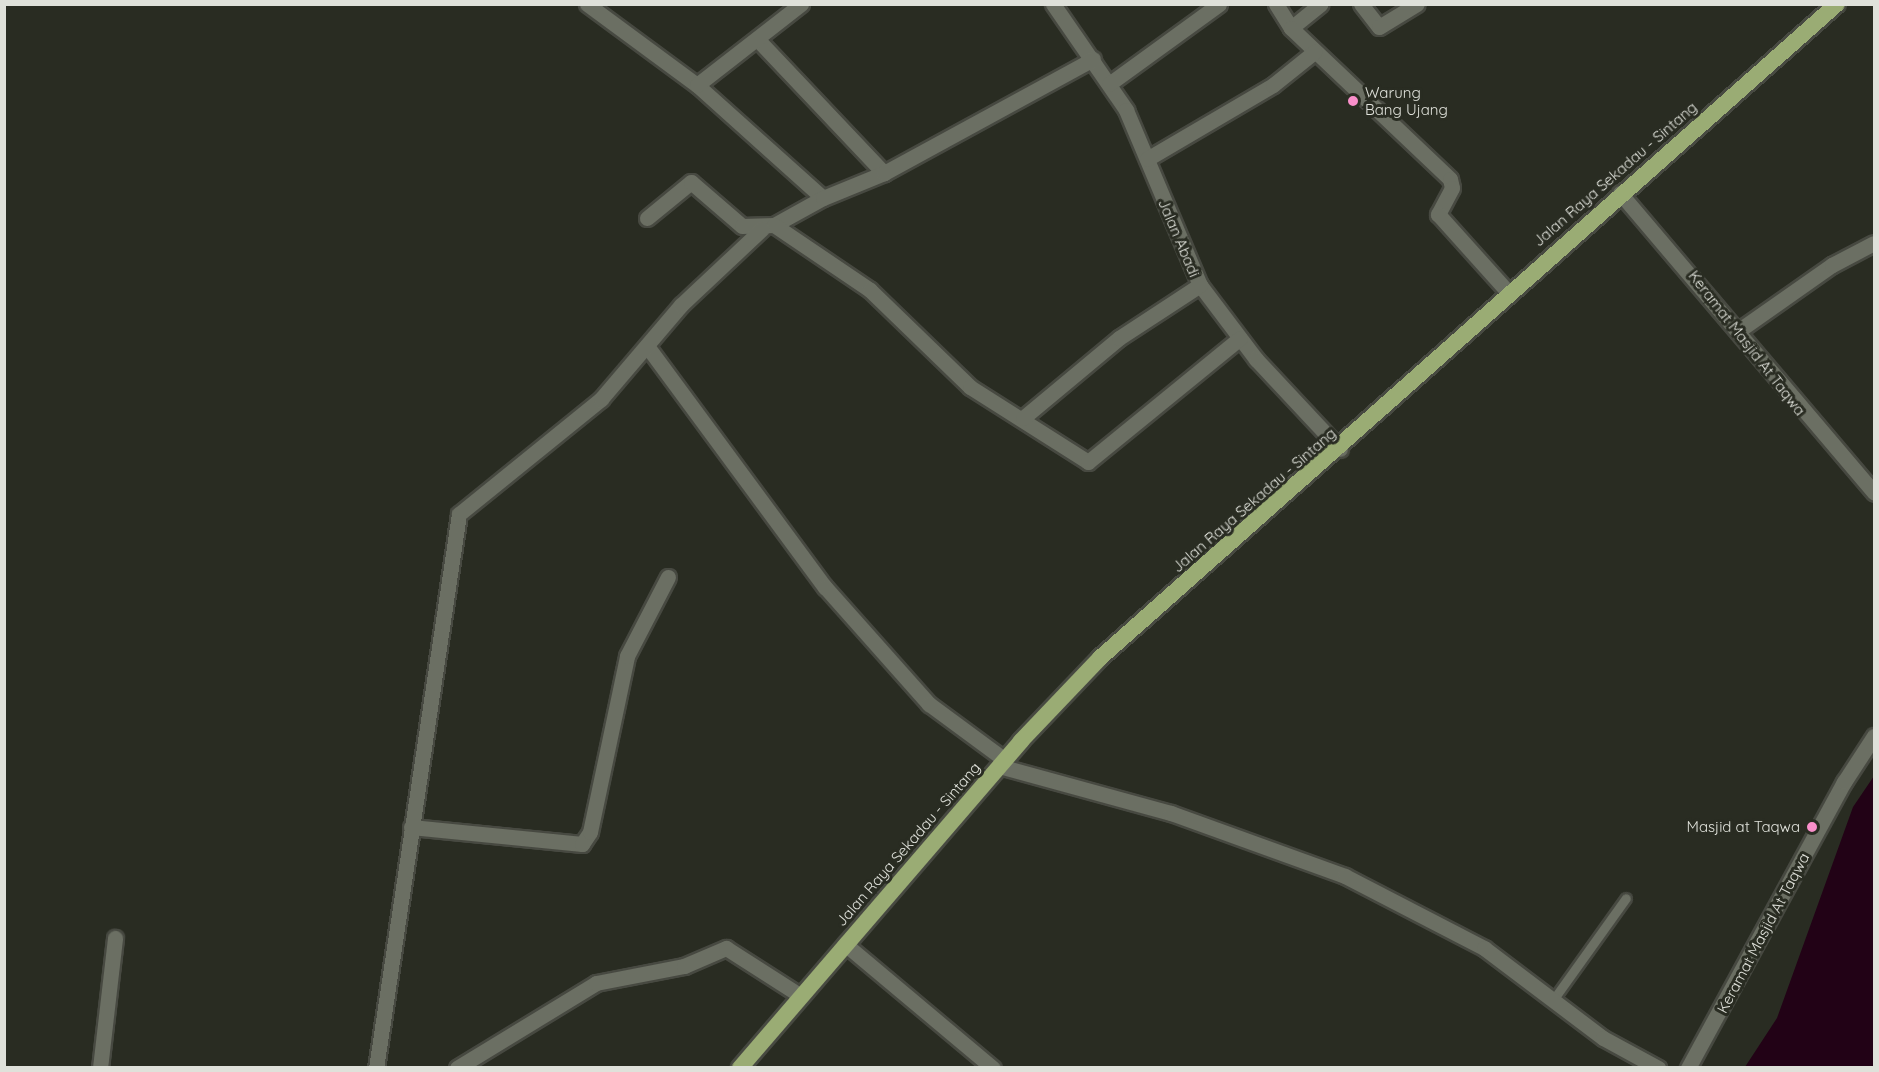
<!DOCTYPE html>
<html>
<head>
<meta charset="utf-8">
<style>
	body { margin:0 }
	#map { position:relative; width:1879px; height:1072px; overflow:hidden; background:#292c22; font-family:Quicksand,sans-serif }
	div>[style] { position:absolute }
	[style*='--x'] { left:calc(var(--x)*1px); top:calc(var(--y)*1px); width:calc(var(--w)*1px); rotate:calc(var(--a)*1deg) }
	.water>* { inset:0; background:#220216 }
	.roads { filter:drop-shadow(2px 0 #474941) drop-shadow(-2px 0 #474941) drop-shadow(0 2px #474941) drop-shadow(0 -2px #474941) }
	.service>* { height:9px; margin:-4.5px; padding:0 4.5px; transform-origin:4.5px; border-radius:4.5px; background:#6b6f63 }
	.minor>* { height:15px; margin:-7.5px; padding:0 7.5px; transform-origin:7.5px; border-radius:7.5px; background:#6b6f63 }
	.trunk>* { height:16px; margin:-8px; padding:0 8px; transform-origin:8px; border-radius:8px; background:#9aac74 }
	.dots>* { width:16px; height:16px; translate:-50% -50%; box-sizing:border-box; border:3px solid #292c22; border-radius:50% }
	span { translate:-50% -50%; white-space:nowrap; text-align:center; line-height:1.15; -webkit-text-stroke:6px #292c22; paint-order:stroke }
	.poi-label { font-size:15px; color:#dfe1da }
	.left { translate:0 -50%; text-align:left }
	.right { translate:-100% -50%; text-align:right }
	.street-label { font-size:15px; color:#dfe1da }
	.frame { position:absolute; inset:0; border:6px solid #dfe1da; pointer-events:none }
</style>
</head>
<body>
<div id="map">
	<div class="water">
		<i style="clip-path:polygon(1874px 776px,1874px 1067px,1745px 1067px,1777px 1018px,1853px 807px)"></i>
	</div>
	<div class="roads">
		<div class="service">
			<i style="--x:1553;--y:1000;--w:125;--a:-54.4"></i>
		</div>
		<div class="minor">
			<i style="--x:587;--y:4;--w:137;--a:36.4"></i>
			<i style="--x:697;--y:85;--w:169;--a:41.9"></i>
			<i style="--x:1053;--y:4;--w:129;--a:55.4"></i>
			<i style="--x:1126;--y:110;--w:190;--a:67.1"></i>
			<i style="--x:1200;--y:285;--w:93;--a:52.9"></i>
			<i style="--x:1256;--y:359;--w:123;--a:47"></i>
			<i style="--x:1276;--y:4;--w:28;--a:58"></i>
			<i style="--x:1291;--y:28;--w:38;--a:-39"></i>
			<i style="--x:1361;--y:4;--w:29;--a:52"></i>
			<i style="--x:1379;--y:27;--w:44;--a:-31.2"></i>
			<i style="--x:1291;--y:28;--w:219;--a:43.5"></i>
			<i style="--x:1450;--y:179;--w:9;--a:77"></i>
			<i style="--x:1452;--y:188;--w:30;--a:118"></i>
			<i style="--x:1438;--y:214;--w:105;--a:48.1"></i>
			<i style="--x:759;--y:41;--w:182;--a:46.6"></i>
			<i style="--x:1109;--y:84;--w:136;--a:-36"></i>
			<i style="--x:697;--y:85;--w:132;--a:-37.9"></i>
			<i style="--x:1147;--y:159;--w:146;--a:-30.4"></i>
			<i style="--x:1273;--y:85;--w:53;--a:-38.8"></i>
			<i style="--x:1620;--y:193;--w:393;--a:49.7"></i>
			<i style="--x:647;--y:218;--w:57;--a:-39.3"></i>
			<i style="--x:691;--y:182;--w:67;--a:40.8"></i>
			<i style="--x:742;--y:226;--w:32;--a:-2"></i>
			<i style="--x:774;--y:225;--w:56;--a:-28.9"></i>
			<i style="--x:823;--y:198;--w:66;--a:-22.3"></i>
			<i style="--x:884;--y:173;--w:238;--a:-28.6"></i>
			<i style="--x:774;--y:225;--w:116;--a:34.1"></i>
			<i style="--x:870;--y:290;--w:139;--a:44.1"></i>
			<i style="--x:970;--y:387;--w:140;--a:32.4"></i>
			<i style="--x:1088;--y:462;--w:196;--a:-39.2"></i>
			<i style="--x:1738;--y:331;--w:115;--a:-35.1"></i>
			<i style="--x:1832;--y:265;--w:47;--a:-27.6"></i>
			<i style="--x:647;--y:346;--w:300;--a:53.6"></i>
			<i style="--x:825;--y:587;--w:157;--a:48.4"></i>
			<i style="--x:929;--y:704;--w:94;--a:36.4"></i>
			<i style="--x:1023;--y:418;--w:125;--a:-39.8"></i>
			<i style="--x:1119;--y:338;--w:97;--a:-33.2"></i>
			<i style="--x:999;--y:766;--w:178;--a:15.3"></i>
			<i style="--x:1171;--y:813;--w:185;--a:19.9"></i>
			<i style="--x:1345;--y:876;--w:157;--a:27.4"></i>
			<i style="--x:1484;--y:948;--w:149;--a:37.1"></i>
			<i style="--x:1603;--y:1038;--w:63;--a:28.6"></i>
			<i style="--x:411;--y:827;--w:172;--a:5.7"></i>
			<i style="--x:582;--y:844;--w:14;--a:-56"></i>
			<i style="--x:590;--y:832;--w:180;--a:-78.1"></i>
			<i style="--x:627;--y:656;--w:89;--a:-62.6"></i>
			<i style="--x:845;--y:944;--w:193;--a:40"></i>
			<i style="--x:100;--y:1068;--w:131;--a:-83.4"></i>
			<i style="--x:376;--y:1068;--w:560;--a:-81.48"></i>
			<i style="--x:459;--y:514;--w:183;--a:-39"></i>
			<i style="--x:601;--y:399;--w:123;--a:-49.6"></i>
			<i style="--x:681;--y:305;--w:111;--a:-43.2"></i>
			<i style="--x:457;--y:1068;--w:163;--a:-31.4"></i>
			<i style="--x:596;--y:983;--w:90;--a:-10.9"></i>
			<i style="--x:684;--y:966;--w:46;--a:-23.2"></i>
			<i style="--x:726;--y:948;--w:89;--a:32.6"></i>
			<i style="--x:1688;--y:1068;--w:326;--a:-61.4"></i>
			<i style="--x:1844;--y:782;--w:55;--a:-56.9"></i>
		</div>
		<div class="trunk">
			<i style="--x:740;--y:1068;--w:431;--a:-49.3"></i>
			<i style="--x:1021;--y:741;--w:115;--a:-46.4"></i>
			<i style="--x:1100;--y:658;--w:985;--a:-41.59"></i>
		</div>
	</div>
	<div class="dots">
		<i style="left:1353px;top:101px;background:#f98fca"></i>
		<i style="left:1812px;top:827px;background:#f98fca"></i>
	</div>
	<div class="poi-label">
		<span class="left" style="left:1365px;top:101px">Warung<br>Bang Ujang</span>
		<span class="right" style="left:1800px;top:827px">Masjid at Taqwa</span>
	</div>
	<div class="street-label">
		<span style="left:1615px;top:174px;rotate:-41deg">Jalan Raya Sekadau - Sintang</span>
		<span style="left:1179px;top:238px;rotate:67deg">Jalan Abadi</span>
		<span style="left:1747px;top:343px;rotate:52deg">Keramat Masjid At Taqwa</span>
		<span style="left:1254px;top:500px;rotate:-41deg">Jalan Raya Sekadau - Sintang</span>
		<span style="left:908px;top:844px;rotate:-49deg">Jalan Raya Sekadau - Sintang</span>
		<span style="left:1763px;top:933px;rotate:-62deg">Keramat Masjid At Taqwa</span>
	</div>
	<div class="frame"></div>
</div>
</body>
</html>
